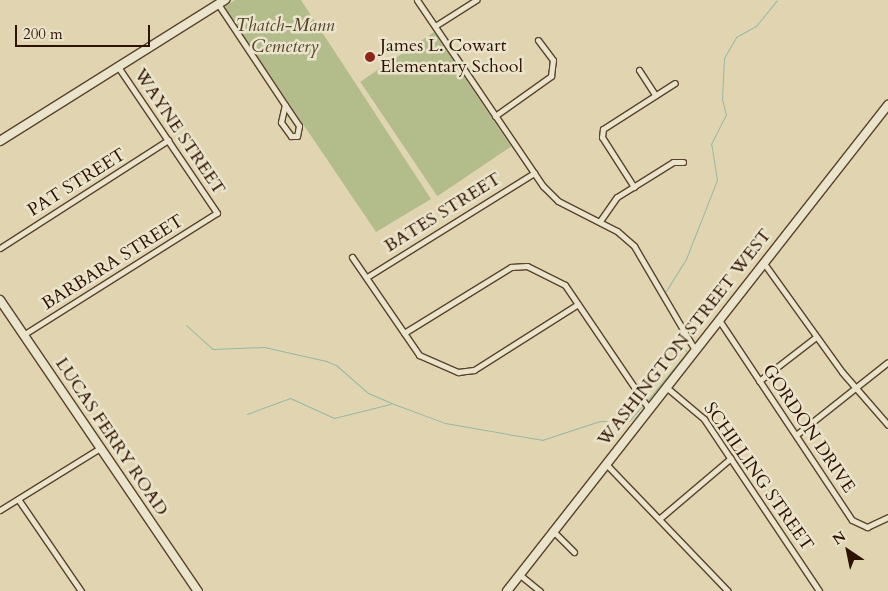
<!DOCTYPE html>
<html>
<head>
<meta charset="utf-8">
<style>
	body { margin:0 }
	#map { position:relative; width:888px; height:591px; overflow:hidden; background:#e0d5b0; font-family:Cardo,serif }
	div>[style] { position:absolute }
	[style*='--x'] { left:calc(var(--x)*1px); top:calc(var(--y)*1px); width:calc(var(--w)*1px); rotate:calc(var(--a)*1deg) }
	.green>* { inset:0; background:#b2bd8b; transform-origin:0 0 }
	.stream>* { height:1px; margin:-0.5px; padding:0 0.5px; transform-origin:0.5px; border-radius:0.5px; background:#95b9a6 }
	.roads { filter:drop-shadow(1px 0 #5a432c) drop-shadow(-1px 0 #5a432c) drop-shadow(0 1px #5a432c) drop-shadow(0 -1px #5a432c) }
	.street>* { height:5px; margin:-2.5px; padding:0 2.5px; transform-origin:2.5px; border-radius:2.5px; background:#ebe4cc }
	.secondary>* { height:8px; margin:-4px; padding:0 4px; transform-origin:4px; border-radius:4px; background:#ebe4cc }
	.dots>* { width:14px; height:14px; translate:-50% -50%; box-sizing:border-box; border:2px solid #ebe4cc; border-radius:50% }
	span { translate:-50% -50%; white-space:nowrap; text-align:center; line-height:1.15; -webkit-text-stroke:5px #ebe4cc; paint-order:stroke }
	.park-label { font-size:18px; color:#56452a; font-style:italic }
	.poi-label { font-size:18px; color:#2e1200 }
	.left { translate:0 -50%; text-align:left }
	.street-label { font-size:18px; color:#2e1200 }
	.north { position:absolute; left:823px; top:526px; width:50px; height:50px; -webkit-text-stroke:4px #ebe4cc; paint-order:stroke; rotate:326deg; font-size:14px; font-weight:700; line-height:20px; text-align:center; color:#2e1200 }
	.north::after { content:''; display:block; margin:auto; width:18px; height:22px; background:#2e1200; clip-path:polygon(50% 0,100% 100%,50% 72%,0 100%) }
	.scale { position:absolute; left:15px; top:25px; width:135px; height:22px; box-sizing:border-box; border:2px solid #2e1200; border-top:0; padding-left:6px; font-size:15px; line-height:18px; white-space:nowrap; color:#2e1200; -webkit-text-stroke:4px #ebe4cc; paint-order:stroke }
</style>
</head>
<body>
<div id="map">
	<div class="green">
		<i style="clip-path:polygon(235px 0,301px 0,431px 199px,376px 232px,224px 7px)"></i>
		<i style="left:434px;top:32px;width:138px;height:89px;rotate:56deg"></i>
	</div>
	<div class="stream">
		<i style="--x:666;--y:291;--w:38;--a:-58"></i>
		<i style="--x:686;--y:259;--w:85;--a:-68.6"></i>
		<i style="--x:717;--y:180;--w:36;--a:-99"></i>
		<i style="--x:711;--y:144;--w:33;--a:-63"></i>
		<i style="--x:726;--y:115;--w:16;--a:-104"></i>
		<i style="--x:722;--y:99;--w:41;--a:-87.2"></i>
		<i style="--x:724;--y:58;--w:24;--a:-60"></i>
		<i style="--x:736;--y:37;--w:23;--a:-29"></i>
		<i style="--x:756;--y:26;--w:33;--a:-51"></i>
		<i style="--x:186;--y:325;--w:36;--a:42"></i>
		<i style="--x:213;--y:349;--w:51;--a:-2.2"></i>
		<i style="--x:264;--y:347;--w:64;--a:12.7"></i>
		<i style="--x:326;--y:361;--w:11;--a:22"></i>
		<i style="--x:336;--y:365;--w:43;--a:41.2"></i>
		<i style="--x:368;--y:393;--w:25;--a:23"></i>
		<i style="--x:391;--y:403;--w:58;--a:20.3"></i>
		<i style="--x:445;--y:423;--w:98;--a:9.9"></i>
		<i style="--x:542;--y:440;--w:61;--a:-18.1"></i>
		<i style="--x:600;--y:421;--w:29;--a:0"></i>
		<i style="--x:629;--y:421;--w:21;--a:-49"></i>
		<i style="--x:646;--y:402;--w:65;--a:-50.6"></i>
		<i style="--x:687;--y:352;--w:5;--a:-127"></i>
		<i style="--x:247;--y:414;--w:46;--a:-20.4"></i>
		<i style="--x:290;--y:398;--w:48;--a:24.4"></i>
		<i style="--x:334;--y:418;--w:58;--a:-14"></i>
	</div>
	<div class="roads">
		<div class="street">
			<i style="--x:417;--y:0;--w:225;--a:55.9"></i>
			<i style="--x:543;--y:186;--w:21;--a:45"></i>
			<i style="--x:558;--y:201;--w:66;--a:27"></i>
			<i style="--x:617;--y:231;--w:23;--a:41"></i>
			<i style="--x:634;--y:246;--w:121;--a:59.6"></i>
			<i style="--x:218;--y:4;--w:121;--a:56.4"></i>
			<i style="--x:435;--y:26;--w:49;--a:-32.4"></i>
			<i style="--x:639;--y:70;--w:30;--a:57"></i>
			<i style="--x:285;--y:105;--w:25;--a:56"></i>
			<i style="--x:299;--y:126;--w:10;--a:101"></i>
			<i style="--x:297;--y:136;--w:6;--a:180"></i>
			<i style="--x:291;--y:136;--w:17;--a:-126"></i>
			<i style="--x:281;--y:122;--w:17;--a:-77"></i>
			<i style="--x:495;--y:116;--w:69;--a:-35.5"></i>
			<i style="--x:551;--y:76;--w:16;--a:-83"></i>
			<i style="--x:553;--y:60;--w:25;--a:-127"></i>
			<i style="--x:634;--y:187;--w:59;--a:-122.6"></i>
			<i style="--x:602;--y:137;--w:8;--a:-83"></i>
			<i style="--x:603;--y:129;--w:85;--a:-32.6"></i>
			<i style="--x:600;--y:221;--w:29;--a:-55"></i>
			<i style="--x:617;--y:197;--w:66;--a:-32"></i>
			<i style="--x:673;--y:162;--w:10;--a:0"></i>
			<i style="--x:0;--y:248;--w:200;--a:-32.7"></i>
			<i style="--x:352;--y:257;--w:119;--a:55.6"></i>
			<i style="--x:419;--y:355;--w:43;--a:23.6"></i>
			<i style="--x:458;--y:372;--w:16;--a:-7"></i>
			<i style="--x:474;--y:370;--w:123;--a:-32.4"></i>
			<i style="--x:763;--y:262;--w:135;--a:54.3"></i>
			<i style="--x:842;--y:372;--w:70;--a:49"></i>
			<i style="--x:367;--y:277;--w:197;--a:-31.9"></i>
			<i style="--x:719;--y:320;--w:240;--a:56.4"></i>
			<i style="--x:852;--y:520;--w:17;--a:25"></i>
			<i style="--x:867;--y:527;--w:23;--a:-25"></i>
			<i style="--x:404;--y:333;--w:126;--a:-31.7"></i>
			<i style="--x:511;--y:267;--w:16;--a:-4"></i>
			<i style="--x:527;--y:266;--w:42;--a:26.6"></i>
			<i style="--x:565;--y:285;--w:150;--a:55.9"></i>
			<i style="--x:23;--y:335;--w:229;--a:-32.2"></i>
			<i style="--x:217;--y:213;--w:176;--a:-124.1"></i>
			<i style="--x:759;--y:381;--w:72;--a:-37.7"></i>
			<i style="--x:666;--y:387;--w:50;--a:40.1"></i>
			<i style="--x:704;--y:419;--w:207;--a:56.2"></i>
			<i style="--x:796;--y:435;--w:117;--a:-38.4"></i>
			<i style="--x:606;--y:464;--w:176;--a:46.2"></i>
			<i style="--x:18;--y:499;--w:112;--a:55.6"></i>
			<i style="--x:0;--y:510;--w:118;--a:-31.8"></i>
			<i style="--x:659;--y:519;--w:94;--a:-40.3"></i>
			<i style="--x:551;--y:535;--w:4;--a:-27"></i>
			<i style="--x:555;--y:533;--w:27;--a:45"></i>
			<i style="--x:520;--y:575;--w:26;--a:39"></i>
		</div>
		<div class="secondary">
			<i style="--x:0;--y:141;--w:266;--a:-32.1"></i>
			<i style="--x:0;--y:300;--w:352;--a:55.8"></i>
			<i style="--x:507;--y:591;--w:618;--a:-51.91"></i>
		</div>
	</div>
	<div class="dots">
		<i style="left:370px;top:57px;background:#8f2418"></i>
	</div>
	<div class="park-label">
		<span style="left:285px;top:37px">Thatch-Mann<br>Cemetery</span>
	</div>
	<div class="poi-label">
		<span class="left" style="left:380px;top:57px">James L. Cowart<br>Elementary School</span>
	</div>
	<div class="street-label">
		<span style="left:179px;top:132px;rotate:56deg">WAYNE STREET</span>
		<span style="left:77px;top:183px;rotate:-32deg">PAT STREET</span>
		<span style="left:443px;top:213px;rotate:-32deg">BATES STREET</span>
		<span style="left:113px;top:263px;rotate:-32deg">BARBARA STREET</span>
		<span style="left:685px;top:338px;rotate:-52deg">WASHINGTON STREET WEST</span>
		<span style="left:808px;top:429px;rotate:56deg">GORDON DRIVE</span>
		<span style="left:111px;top:437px;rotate:56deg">LUCAS FERRY ROAD</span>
		<span style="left:758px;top:477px;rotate:55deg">SCHILLING STREET</span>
	</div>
	<div class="north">N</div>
	<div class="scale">200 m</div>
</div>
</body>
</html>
